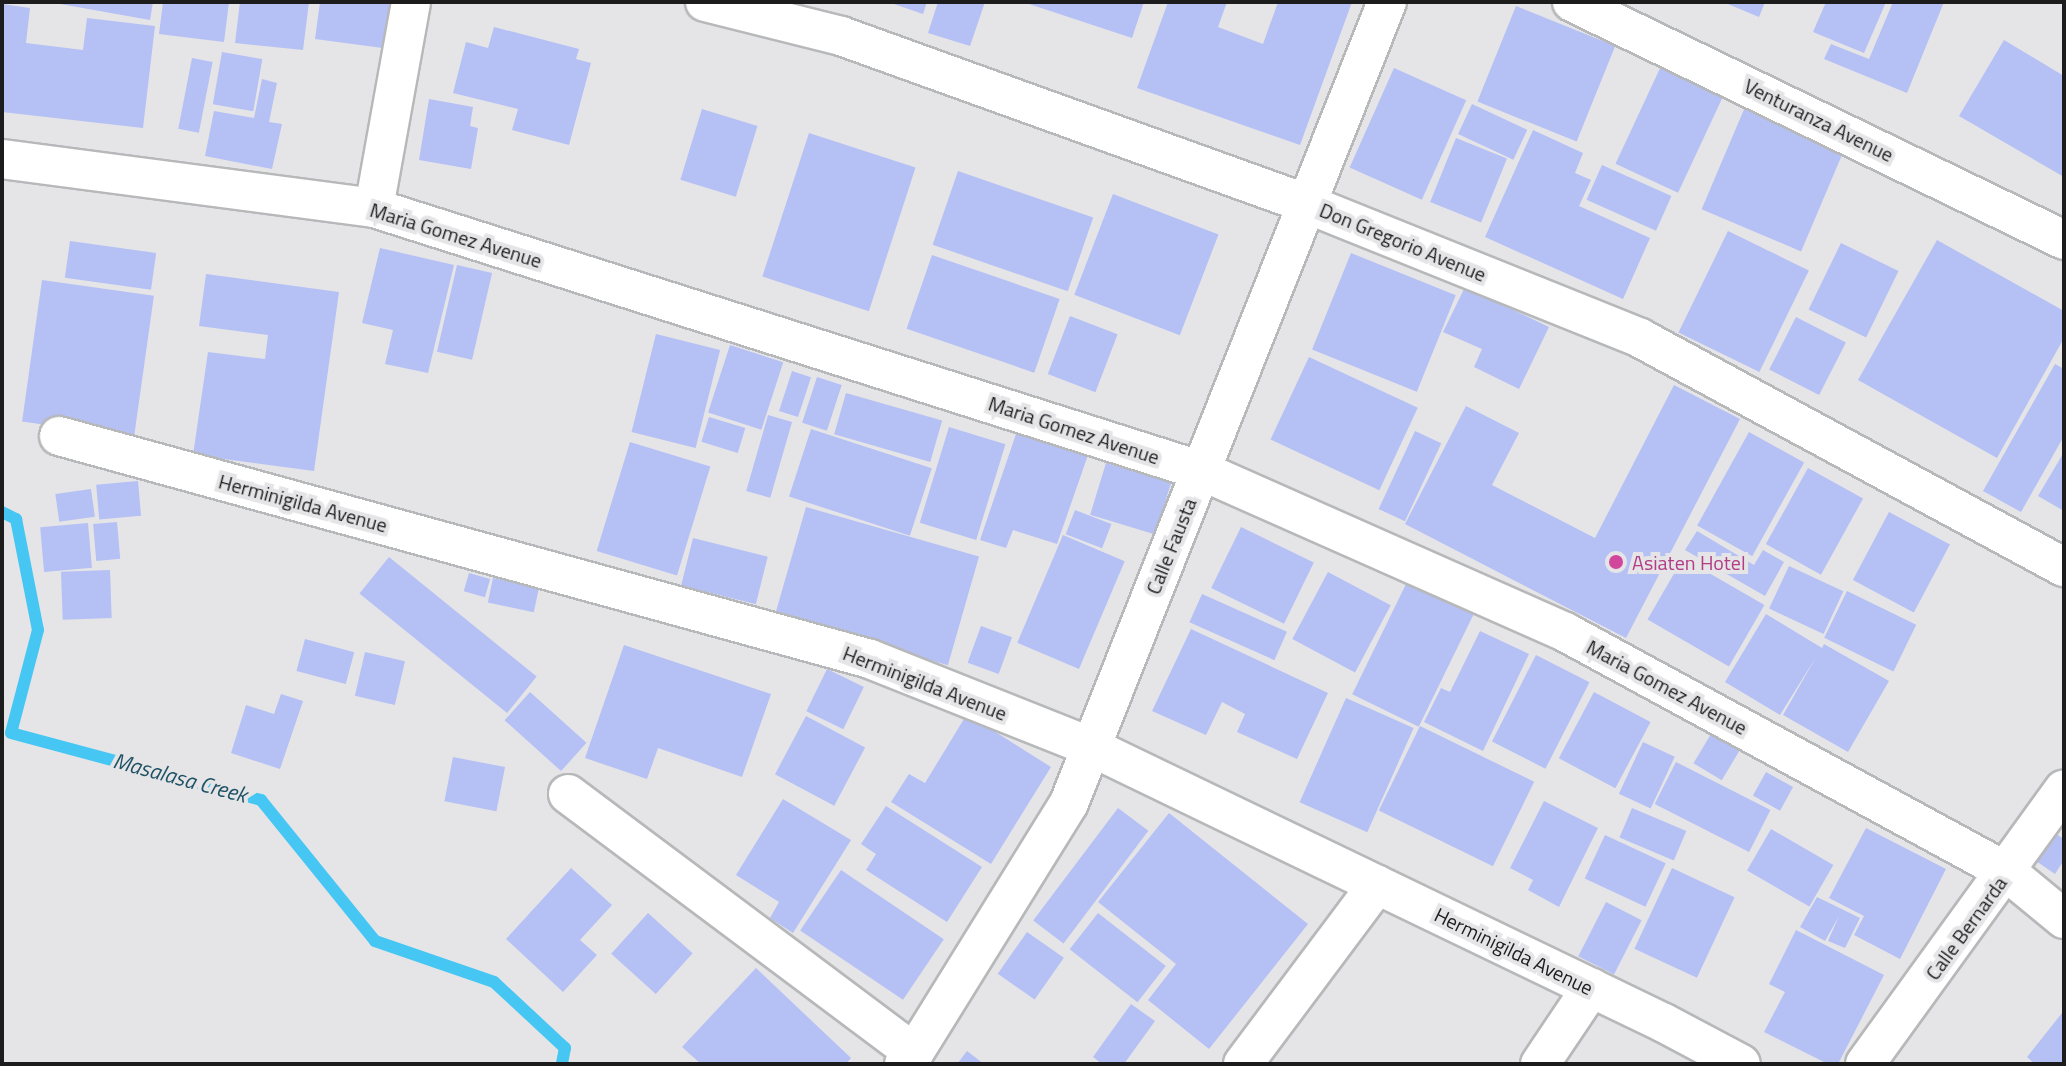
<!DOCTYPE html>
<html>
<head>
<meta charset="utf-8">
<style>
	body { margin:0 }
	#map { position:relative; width:2066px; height:1066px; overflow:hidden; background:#e5e5e7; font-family:"Titillium Web",sans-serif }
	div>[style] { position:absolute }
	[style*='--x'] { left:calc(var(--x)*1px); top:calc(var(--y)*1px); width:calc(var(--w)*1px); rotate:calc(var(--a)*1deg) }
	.stream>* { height:12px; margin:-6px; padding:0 6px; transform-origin:6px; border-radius:6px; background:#46c6f3 }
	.building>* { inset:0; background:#b5c0f5; transform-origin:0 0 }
	.roads { filter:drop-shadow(2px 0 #b7b8b9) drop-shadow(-2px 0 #b7b8b9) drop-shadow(0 2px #b7b8b9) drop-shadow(0 -2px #b7b8b9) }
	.street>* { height:38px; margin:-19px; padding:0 19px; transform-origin:19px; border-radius:19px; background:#fff }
	.dots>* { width:22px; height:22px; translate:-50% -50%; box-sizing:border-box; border:4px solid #e5e5e7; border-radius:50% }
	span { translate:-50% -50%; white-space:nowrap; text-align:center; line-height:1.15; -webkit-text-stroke:8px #e5e5e7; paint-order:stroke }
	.street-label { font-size:20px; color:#1c1c1d }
	.hotel-label { font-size:20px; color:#b23c85 }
	.left { translate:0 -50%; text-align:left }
	.water-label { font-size:22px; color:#1e5265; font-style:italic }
	.frame { position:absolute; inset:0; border:4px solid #1c1c1d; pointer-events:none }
</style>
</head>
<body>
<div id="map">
	<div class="stream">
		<i style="--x:2;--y:512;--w:16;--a:27"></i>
		<i style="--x:16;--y:519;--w:113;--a:78.8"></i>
		<i style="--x:38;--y:630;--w:106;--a:104.7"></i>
		<i style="--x:11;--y:733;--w:259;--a:15"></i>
		<i style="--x:261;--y:800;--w:181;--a:51"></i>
		<i style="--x:375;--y:941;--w:126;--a:19"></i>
		<i style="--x:494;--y:982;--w:97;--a:42.9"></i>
		<i style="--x:565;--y:1048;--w:16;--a:101"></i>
	</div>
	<div class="building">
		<i style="clip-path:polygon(49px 2px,153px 2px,150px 20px)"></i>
		<i style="clip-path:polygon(163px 2px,229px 2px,224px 42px,159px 34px)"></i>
		<i style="clip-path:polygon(240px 2px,309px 2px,303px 50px,235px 43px)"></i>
		<i style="clip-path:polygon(320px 2px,397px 2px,390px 49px,315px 39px)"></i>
		<i style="clip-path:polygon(888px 2px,927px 2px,923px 14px)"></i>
		<i style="clip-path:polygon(938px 2px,985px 2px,970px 46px,928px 33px)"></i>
		<i style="clip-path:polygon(1023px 2px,1144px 2px,1132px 38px)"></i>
		<i style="clip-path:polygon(1168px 2px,1227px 2px,1218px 27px,1263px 44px,1278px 2px,1352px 2px,1300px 145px,1137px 88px)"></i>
		<i style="clip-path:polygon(1723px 2px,1765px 2px,1759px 17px)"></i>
		<i style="clip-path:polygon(1826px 2px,1886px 2px,1864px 53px,1813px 32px)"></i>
		<i style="clip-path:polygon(1893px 2px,1944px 2px,1907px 93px,1824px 59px,1831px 44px,1869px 59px)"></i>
		<i style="clip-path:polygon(2px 4px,30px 8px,26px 43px,83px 50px,87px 18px,155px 26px,143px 128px,2px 112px)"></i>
		<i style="left:1516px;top:6px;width:107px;height:103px;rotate:22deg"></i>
		<i style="clip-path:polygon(494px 27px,579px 49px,576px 59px,591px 63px,569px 145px,512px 130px,518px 109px,453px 93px,466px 42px,488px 48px)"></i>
		<i style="clip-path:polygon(2004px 40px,2064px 76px,2064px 177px,1959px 116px)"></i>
		<i style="left:222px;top:52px;width:41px;height:53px;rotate:10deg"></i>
		<i style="left:192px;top:58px;width:21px;height:72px;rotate:11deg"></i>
		<i style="left:1662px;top:64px;width:69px;height:110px;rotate:25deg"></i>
		<i style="left:1394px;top:68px;width:79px;height:109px;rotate:24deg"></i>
		<i style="clip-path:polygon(262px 79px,277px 83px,269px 122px,282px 124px,272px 169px,205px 156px,214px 111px,254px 118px)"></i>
		<i style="clip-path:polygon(429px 99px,473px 107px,470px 126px,478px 128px,471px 169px,419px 160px)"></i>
		<i style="left:1472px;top:104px;width:61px;height:33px;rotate:25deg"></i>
		<i style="left:1745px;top:107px;width:108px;height:111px;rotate:23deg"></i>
		<i style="left:702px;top:109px;width:58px;height:74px;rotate:17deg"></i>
		<i style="clip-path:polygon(1533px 130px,1583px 153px,1575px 173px,1591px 180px,1579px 206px,1650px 238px,1623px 299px,1485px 237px)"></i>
		<i style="left:809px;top:133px;width:112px;height:151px;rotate:18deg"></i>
		<i style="left:1456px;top:138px;width:55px;height:69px;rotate:22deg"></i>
		<i style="left:1602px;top:165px;width:76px;height:38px;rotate:24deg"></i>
		<i style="left:958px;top:171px;width:143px;height:78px;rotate:19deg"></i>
		<i style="left:1113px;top:194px;width:113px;height:108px;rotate:21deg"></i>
		<i style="left:1728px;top:231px;width:90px;height:113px;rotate:26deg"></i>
		<i style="clip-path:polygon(1937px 240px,2064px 311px,2064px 338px,1997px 458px,1858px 380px)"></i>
		<i style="left:70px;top:241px;width:87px;height:37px;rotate:8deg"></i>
		<i style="left:1841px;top:243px;width:64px;height:74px;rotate:26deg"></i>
		<i style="clip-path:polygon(380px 248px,454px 265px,428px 373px,385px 364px,393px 330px,362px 323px)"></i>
		<i style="left:1351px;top:253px;width:113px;height:104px;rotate:22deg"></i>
		<i style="left:932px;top:255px;width:135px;height:78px;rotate:19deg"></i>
		<i style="left:457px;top:265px;width:36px;height:89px;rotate:13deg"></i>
		<i style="clip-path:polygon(206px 274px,339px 292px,314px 471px,193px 455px,208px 352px,265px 359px,268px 335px,199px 326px)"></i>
		<i style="left:42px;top:280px;width:113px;height:143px;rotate:8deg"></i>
		<i style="clip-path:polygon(1465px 287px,1549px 327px,1519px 389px,1474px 367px,1482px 349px,1443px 332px)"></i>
		<i style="left:1070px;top:316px;width:51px;height:62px;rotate:21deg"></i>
		<i style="left:1796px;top:317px;width:56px;height:59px;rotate:27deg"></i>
		<i style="left:656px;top:334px;width:66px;height:101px;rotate:14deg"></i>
		<i style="left:730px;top:345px;width:56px;height:71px;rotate:18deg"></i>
		<i style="left:1309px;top:357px;width:120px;height:91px;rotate:25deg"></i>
		<i style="clip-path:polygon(2055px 364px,2064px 369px,2064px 436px,2021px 512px,1983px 491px)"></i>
		<i style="left:792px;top:371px;width:20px;height:42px;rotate:18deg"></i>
		<i style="left:817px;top:377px;width:26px;height:48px;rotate:18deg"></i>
		<i style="clip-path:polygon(1674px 385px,1740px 419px,1626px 638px,1405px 524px,1466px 406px,1519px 433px,1492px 485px,1595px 538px)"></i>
		<i style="left:846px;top:393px;width:100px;height:43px;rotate:16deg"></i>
		<i style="left:768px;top:415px;width:25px;height:79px;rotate:16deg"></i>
		<i style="left:709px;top:417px;width:38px;height:26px;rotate:17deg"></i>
		<i style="left:949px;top:427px;width:59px;height:100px;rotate:17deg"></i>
		<i style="left:811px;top:429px;width:127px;height:71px;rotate:18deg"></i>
		<i style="clip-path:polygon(1017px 431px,1088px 455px,1057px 544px,1013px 530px,1006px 548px,980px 540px)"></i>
		<i style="left:1415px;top:431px;width:29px;height:86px;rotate:25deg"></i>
		<i style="left:1749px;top:432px;width:63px;height:107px;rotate:29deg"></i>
		<i style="left:630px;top:442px;width:84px;height:114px;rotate:17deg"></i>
		<i style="clip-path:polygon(2064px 452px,2064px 511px,2038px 496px)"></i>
		<i style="left:1106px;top:463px;width:68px;height:54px;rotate:17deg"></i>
		<i style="left:1808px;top:468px;width:63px;height:87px;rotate:29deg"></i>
		<i style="left:138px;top:481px;width:35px;height:42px;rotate:85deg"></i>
		<i style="left:91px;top:489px;width:28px;height:36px;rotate:82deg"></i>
		<i style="left:806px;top:507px;width:180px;height:113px;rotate:16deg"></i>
		<i style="left:1075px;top:510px;width:39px;height:26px;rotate:21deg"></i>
		<i style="left:1889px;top:512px;width:69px;height:77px;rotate:28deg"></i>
		<i style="left:117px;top:522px;width:37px;height:24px;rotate:85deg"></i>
		<i style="left:88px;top:523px;width:45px;height:48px;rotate:85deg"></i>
		<i style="left:1241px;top:527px;width:81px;height:68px;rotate:26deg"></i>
		<i style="clip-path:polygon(1697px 531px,1754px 565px,1763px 550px,1784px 562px,1765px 596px,1685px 550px)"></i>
		<i style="left:1063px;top:535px;width:67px;height:117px;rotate:23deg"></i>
		<i style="left:693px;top:538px;width:77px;height:49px;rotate:14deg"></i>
		<i style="left:389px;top:557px;width:190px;height:47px;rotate:39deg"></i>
		<i style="left:1683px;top:558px;width:94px;height:71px;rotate:30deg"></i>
		<i style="left:1789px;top:566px;width:60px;height:47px;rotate:25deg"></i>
		<i style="left:110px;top:570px;width:48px;height:49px;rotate:88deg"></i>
		<i style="left:1328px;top:572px;width:71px;height:76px;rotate:28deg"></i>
		<i style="left:469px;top:573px;width:22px;height:19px;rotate:16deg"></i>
		<i style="left:493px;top:578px;width:47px;height:25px;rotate:12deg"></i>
		<i style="left:1407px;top:582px;width:74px;height:125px;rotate:26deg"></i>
		<i style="left:1847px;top:591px;width:77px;height:52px;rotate:26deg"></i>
		<i style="left:1202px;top:594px;width:93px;height:31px;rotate:24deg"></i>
		<i style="clip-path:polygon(1766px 614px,1822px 648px,1824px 644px,1889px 681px,1848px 752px,1783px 715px,1816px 657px,1780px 715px,1725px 682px)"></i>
		<i style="left:981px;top:626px;width:33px;height:39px;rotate:20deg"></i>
		<i style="clip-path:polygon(1191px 629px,1328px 693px,1297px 759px,1237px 732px,1245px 714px,1222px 702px,1206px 735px,1152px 711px)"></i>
		<i style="clip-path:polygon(1480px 631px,1529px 654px,1483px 751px,1424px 722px,1441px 688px,1450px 692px)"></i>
		<i style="left:305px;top:639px;width:51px;height:33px;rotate:15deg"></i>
		<i style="clip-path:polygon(624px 645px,771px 694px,742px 777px,658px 748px,647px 779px,585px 758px)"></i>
		<i style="left:365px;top:652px;width:41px;height:45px;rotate:13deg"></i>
		<i style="left:1536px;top:655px;width:60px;height:97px;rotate:27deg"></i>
		<i style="left:827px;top:669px;width:41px;height:47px;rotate:26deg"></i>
		<i style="left:530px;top:692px;width:76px;height:38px;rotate:42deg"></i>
		<i style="left:1594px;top:692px;width:64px;height:75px;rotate:28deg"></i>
		<i style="clip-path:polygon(281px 694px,303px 701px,280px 769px,231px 753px,246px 705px,274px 714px)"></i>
		<i style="left:1346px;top:698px;width:74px;height:114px;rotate:24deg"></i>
		<i style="clip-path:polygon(967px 714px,1051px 767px,991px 864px,891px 802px,909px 774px,925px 783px)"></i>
		<i style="left:806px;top:716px;width:67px;height:66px;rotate:28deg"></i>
		<i style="left:1420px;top:726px;width:127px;height:94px;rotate:26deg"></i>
		<i style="left:1711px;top:734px;width:33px;height:34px;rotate:31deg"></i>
		<i style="left:1643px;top:742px;width:35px;height:57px;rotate:25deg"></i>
		<i style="left:453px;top:757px;width:53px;height:45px;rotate:11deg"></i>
		<i style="left:1676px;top:762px;width:106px;height:47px;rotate:27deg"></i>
		<i style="left:1766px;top:772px;width:31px;height:27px;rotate:29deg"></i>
		<i style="clip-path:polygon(783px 799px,851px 840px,793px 933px,770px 918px,779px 902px,736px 875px)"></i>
		<i style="clip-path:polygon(1544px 801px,1598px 828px,1559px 907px,1528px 890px,1533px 880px,1510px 868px)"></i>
		<i style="clip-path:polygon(886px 806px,982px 867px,947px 922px,866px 870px,876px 854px,861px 844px)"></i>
		<i style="left:1118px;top:808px;width:38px;height:141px;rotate:37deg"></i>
		<i style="left:1632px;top:808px;width:59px;height:32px;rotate:23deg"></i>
		<i style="clip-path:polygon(1169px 813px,1308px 924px,1209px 1049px,1148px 1000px,1176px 964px,1098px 902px)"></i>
		<i style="clip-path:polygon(1866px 828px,1946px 869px,1900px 959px,1854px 935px,1864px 916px,1829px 898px)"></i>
		<i style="left:1771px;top:829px;width:72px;height:48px;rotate:30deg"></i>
		<i style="clip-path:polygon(2051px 831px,2064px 839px,2064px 860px,2055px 874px,2033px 859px)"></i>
		<i style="left:1605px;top:835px;width:67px;height:48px;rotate:25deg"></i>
		<i style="clip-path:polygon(571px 868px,612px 905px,580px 940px,597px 955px,563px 992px,506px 939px)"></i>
		<i style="left:1672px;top:868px;width:69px;height:89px;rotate:25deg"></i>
		<i style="left:841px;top:870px;width:124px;height:73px;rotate:34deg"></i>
		<i style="clip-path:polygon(1817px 897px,1860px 918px,1845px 948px,1828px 941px,1839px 916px,1825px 941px,1800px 927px)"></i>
		<i style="left:1606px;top:902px;width:40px;height:61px;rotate:27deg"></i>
		<i style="left:648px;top:913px;width:60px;height:55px;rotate:42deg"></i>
		<i style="left:1098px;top:913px;width:86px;height:46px;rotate:38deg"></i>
		<i style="clip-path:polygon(1796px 930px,1884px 975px,1838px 1064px,1828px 1064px,1764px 1032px,1785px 992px,1769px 984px)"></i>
		<i style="left:1027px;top:932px;width:45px;height:51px;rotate:35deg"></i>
		<i style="clip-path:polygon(756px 968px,851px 1058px,846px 1064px,701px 1064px,682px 1047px)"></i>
		<i style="clip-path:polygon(1131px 1004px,1155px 1021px,1124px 1064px,1102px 1064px,1093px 1057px)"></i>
		<i style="clip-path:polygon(2062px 1013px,2064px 1064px,2035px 1064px,2027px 1057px)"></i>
		<i style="clip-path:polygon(967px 1051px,984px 1064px,957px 1064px)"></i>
	</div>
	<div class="roads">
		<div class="street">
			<i style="--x:705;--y:2;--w:140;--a:14"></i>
			<i style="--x:841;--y:36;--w:495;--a:19.8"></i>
			<i style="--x:1307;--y:204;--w:359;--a:21.9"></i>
			<i style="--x:1640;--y:338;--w:482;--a:28.4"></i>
			<i style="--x:1572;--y:2;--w:547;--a:25.81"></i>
			<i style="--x:2;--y:159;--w:375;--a:7.5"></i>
			<i style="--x:374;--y:208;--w:869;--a:17.62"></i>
			<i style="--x:1202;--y:471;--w:397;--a:23.9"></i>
			<i style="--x:1565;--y:632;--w:503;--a:28.5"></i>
			<i style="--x:2007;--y:872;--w:74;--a:39.5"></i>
			<i style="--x:374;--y:208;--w:209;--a:-79.8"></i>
			<i style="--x:59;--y:436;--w:841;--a:15.37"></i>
			<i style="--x:870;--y:659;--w:238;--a:21.7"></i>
			<i style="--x:1091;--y:747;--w:636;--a:25.72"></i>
			<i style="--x:1664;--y:1023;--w:87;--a:28"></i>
			<i style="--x:568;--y:794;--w:432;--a:36.8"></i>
			<i style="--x:904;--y:1064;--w:15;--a:-48"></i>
			<i style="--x:914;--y:1053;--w:294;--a:-58.2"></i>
			<i style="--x:1069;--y:803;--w:862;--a:-68.35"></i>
			<i style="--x:1243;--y:1064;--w:224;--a:-53.2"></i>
			<i style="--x:1540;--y:1064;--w:92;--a:-56.1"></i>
			<i style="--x:1865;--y:1064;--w:339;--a:-54.1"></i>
		</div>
	</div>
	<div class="dots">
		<i style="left:1616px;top:562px;background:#d1479c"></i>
	</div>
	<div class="street-label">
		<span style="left:1819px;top:120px;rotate:26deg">Venturanza Avenue</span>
		<span style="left:456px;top:235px;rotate:17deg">Maria Gomez Avenue</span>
		<span style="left:1403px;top:242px;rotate:22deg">Don Gregorio Avenue</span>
		<span style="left:1074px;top:430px;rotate:18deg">Maria Gomez Avenue</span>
		<span style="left:303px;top:503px;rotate:15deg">Herminigilda Avenue</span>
		<span style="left:1171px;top:546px;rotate:-68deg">Calle Fausta</span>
		<span style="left:925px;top:683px;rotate:21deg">Herminigilda Avenue</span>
		<span style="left:1667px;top:687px;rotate:28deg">Maria Gomez Avenue</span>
		<span style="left:1966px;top:928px;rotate:-54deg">Calle Bernarda</span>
		<span style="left:1514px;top:951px;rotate:26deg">Herminigilda Avenue</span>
	</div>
	<div class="hotel-label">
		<span class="left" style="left:1632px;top:562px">Asiaten Hotel</span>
	</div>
	<div class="water-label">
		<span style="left:180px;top:778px;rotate:15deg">Masalasa Creek</span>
	</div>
	<div class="frame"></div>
</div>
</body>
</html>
